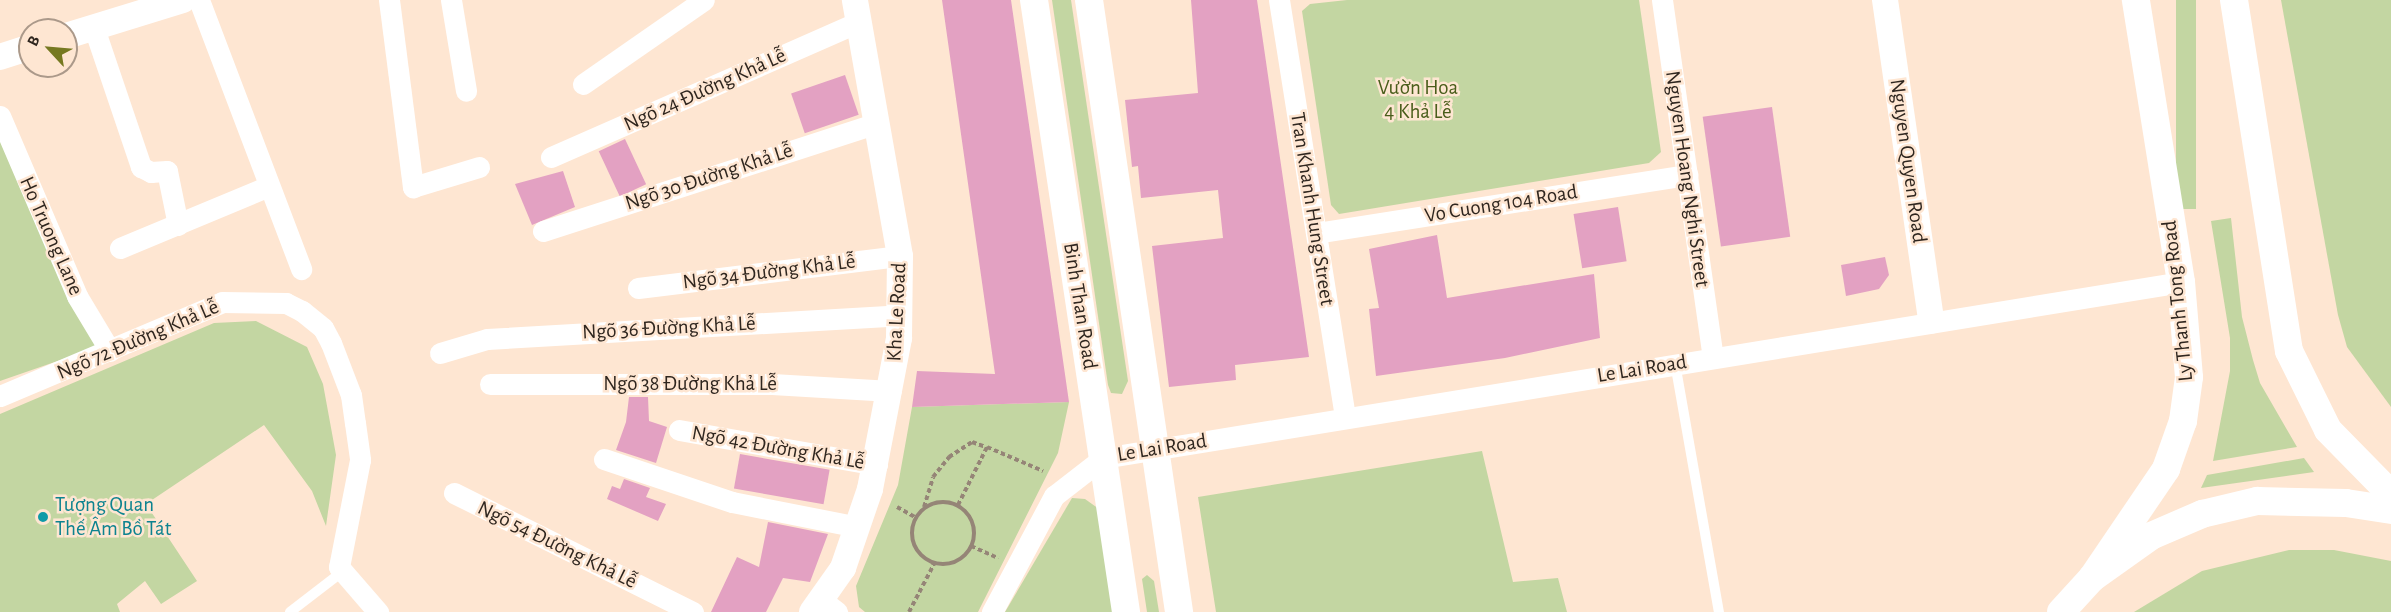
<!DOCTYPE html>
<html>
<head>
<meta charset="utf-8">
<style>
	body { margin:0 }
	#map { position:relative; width:2391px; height:612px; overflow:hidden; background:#fee6d2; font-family:"Alegreya Sans",sans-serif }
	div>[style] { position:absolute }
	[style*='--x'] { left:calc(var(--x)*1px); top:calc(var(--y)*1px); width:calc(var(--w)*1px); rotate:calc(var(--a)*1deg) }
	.green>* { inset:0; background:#c3d6a2; transform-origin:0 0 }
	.building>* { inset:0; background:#e3a1c2; transform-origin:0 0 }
	.path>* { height:4px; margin-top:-2px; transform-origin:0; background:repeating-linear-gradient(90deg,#958577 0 4.5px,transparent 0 7.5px) }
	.path>.ring { margin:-2px; padding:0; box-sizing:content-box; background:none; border:4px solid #958577; border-radius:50% }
	.service>* { height:10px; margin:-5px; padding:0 5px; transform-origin:5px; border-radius:5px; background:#fff }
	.minor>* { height:21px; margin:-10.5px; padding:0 10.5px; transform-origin:10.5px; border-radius:10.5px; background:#fff }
	.tertiary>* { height:26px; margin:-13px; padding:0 13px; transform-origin:13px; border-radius:13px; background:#fff }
	.secondary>* { height:28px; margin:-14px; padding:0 14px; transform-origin:14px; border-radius:14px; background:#fff }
	.dots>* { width:16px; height:16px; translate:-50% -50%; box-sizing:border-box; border:3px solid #fee6d2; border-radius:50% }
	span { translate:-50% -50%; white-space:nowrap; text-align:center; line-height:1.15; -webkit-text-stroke:5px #fee6d2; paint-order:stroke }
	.park-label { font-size:21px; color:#495d1a }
	.street-label { font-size:21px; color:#2f261f }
	.culture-label { font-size:21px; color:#0d838f }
	.left { translate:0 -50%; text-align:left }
	.north { position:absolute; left:18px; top:18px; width:60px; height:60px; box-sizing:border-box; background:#fee6d2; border:2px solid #ab998a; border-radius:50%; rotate:296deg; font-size:16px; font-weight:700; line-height:24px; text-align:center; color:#2f261f }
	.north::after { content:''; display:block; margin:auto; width:21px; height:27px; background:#767921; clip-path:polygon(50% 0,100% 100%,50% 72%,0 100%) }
</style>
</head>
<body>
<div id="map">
	<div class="green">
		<i style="clip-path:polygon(1052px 0,1071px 0,1128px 381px,1122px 394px,1111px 393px,1108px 385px)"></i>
		<i style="clip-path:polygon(1347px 0,1639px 0,1661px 152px,1649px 163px,1339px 214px,1331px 205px,1302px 11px,1310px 4px)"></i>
		<i style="left:2176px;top:0;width:20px;height:209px"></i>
		<i style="clip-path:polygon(2281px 0,2391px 0,2391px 407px,2347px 347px,2338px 315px)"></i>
		<i style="clip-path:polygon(0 135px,98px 347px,0 381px)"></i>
		<i style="clip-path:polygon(2231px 218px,2242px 317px,2253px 360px,2260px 383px,2297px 447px,2213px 461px,2230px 371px,2230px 338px,2211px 221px)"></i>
		<i style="clip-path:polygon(256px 321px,307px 347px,323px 384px,336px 455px,326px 526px,312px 491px,264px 425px,146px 504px,197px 581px,161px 604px,145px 581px,117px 604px,120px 612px,0 612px,0 414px,214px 323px)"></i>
		<i style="clip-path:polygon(1069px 402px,1058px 453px,978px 612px,865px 612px,859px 607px,856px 586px,898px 485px,912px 407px)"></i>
		<i style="clip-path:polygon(1482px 451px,1513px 582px,1558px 578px,1567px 612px,1216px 612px,1198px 497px)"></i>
		<i style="clip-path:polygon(2304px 458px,2314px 472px,2201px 488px,2207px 475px)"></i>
		<i style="clip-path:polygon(1072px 498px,1085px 499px,1099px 509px,1117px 612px,1005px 612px)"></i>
		<i style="clip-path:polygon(2289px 550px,2334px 550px,2391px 561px,2391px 612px,2134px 612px,2202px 571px)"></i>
		<i style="clip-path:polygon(1147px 575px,1154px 581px,1159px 612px,1147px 612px,1142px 579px)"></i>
	</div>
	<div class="building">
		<i style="clip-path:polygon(942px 0,1011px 0,1069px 402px,912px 407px,917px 371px,995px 374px)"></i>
		<i style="clip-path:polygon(1191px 0,1257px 0,1309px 357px,1235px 365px,1236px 380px,1169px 387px,1152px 246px,1223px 238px,1218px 190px,1141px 198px,1138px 166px,1132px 167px,1125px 100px,1198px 93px)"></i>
		<i style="left:845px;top:75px;width:42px;height:57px;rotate:71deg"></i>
		<i style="left:1772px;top:107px;width:131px;height:70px;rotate:82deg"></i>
		<i style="left:625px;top:139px;width:50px;height:29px;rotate:65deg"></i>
		<i style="clip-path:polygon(563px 171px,575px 207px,532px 225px,515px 184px)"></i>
		<i style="left:1618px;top:207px;width:55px;height:45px;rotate:81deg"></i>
		<i style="clip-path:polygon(1437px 235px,1447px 298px,1594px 274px,1600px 338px,1505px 358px,1376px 376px,1369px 309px,1379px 308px,1369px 249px)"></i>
		<i style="clip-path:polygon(1885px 257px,1889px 275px,1879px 289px,1846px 296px,1841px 265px)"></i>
		<i style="clip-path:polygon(629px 397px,648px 397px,649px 421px,667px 427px,656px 463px,616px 450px,626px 422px)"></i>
		<i style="left:740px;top:454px;width:91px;height:35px;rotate:10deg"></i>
		<i style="clip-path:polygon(624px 479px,650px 488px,646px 497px,666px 504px,658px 521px,607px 499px,612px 486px,620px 489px)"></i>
		<i style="clip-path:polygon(768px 522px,828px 534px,810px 582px,783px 578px,766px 612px,711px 612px,737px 557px,759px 567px)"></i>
	</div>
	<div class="path">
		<i class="ring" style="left:912px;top:502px;width:58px;height:58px"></i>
		<i style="--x:958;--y:505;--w:65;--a:-63.4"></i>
		<i style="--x:987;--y:447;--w:61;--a:23.2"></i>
		<i style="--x:897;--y:507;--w:23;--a:29"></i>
		<i style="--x:924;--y:507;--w:31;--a:-73"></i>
		<i style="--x:933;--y:477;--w:26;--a:-51"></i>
		<i style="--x:949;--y:457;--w:27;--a:-33"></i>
		<i style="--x:972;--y:442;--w:15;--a:20"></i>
		<i style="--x:971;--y:546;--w:30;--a:24"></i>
		<i style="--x:909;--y:612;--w:56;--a:-62.5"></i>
	</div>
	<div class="service">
		<i style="--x:1675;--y:363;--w:253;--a:80"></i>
		<i style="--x:290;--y:612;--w:66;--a:-37.6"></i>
	</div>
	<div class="minor">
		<i style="--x:199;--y:0;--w:288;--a:69.2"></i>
		<i style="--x:389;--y:0;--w:189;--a:82.7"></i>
		<i style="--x:413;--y:187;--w:69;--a:-16.9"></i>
		<i style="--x:451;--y:0;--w:92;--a:80.6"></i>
		<i style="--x:1279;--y:0;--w:423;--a:81"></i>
		<i style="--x:1662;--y:0;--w:361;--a:81.9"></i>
		<i style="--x:94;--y:28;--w:147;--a:71.3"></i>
		<i style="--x:141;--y:167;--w:11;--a:27"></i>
		<i style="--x:151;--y:172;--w:16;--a:-4"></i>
		<i style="--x:167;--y:171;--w:55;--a:78.5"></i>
		<i style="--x:583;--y:84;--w:147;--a:-34.8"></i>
		<i style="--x:0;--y:116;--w:196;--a:66.8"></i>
		<i style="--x:77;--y:296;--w:64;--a:59"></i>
		<i style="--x:551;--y:157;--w:336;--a:-23.7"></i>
		<i style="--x:543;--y:231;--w:348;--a:-17.9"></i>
		<i style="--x:1316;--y:233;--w:376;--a:-8.9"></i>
		<i style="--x:120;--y:248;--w:161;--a:-22.6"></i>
		<i style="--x:638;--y:288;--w:264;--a:-7"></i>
		<i style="--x:440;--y:353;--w:49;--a:-16.6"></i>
		<i style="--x:487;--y:339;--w:414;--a:-3.3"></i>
		<i style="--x:490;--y:384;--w:282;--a:0"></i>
		<i style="--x:772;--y:384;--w:119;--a:3.4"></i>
		<i style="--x:0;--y:396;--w:241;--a:-22.9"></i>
		<i style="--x:222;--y:302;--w:64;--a:0.9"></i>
		<i style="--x:286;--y:303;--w:18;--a:27"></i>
		<i style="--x:302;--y:311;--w:27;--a:39"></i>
		<i style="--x:323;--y:328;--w:17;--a:62"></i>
		<i style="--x:331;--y:343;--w:56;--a:69"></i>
		<i style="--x:351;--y:395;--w:28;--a:82"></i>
		<i style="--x:355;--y:423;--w:37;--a:82"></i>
		<i style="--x:360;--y:460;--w:109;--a:101.1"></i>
		<i style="--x:339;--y:567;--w:60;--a:49.1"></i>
		<i style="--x:679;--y:430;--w:201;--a:10"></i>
		<i style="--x:604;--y:459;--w:135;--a:18.6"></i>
		<i style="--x:732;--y:502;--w:128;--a:11.2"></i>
		<i style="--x:454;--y:493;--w:267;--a:26.5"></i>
		<i style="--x:823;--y:601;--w:18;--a:38"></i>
		<i style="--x:992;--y:612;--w:132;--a:-61.9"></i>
		<i style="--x:1054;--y:496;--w:62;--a:-37.8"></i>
		<i style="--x:1103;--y:458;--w:1092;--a:-9.27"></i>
	</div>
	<div class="tertiary">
		<i style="--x:1885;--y:0;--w:324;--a:81.8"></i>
		<i style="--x:66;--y:36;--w:122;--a:-17.1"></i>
		<i style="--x:0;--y:57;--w:32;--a:-18"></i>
		<i style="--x:812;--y:612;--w:54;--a:-54.8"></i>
		<i style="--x:843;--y:568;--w:83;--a:-71.1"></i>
		<i style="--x:870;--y:489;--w:154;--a:-79.1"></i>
		<i style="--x:899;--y:338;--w:82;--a:-89.3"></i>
		<i style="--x:900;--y:256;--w:260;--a:-100"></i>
	</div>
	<div class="secondary">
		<i style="--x:1034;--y:0;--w:619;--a:81.45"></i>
		<i style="--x:1089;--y:0;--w:619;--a:81.63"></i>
		<i style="--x:2234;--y:0;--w:355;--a:81.1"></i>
		<i style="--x:2289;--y:351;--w:88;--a:63.7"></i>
		<i style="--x:2328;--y:430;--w:90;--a:45.5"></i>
		<i style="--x:2092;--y:578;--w:132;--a:-55.8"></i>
		<i style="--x:2166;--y:469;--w:51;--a:-70.5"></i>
		<i style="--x:2183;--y:421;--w:44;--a:-82.2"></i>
		<i style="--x:2189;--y:377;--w:95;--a:-94.8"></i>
		<i style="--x:2181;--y:282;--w:286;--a:-99.1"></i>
		<i style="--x:2061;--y:612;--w:46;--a:-47.6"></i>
		<i style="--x:2092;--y:578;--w:72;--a:-35.4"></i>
		<i style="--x:2151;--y:536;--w:56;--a:-23.3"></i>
		<i style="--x:2202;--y:514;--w:57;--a:-13.3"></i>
		<i style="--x:2257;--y:501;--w:89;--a:1.3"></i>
		<i style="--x:2346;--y:503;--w:46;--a:8.8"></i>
	</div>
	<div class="dots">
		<i style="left:43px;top:517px;background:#0f9aa8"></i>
	</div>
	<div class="park-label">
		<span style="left:1418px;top:100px">Vườn Hoa<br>4 Khả Lễ</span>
	</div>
	<div class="street-label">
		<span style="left:705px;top:90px;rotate:-24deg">Ngõ 24 Đường Khả Lễ</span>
		<span style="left:1908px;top:161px;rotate:82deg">Nguyen Quyen Road</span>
		<span style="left:709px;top:177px;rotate:-18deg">Ngõ 30 Đường Khả Lễ</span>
		<span style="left:1687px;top:179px;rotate:82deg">Nguyen Hoang Nghi Street</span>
		<span style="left:1501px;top:204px;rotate:-9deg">Vo Cuong 104 Road</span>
		<span style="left:1312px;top:209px;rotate:81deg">Tran Khanh Hung Street</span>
		<span style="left:51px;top:236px;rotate:66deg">Ho Truong Lane</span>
		<span style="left:769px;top:272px;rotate:-7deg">Ngõ 34 Đường Khả Lễ</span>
		<span style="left:2178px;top:301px;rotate:-96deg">Ly Thanh Tong Road</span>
		<span style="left:1080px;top:306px;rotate:81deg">Binh Than Road</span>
		<span style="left:897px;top:312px;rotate:-87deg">Kha Le Road</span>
		<span style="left:669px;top:328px;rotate:-3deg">Ngõ 36 Đường Khả Lễ</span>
		<span style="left:138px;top:340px;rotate:-23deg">Ngõ 72 Đường Khả Lễ</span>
		<span style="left:1642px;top:369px;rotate:-9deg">Le Lai Road</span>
		<span style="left:690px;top:384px">Ngõ 38 Đường Khả Lễ</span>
		<span style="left:778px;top:448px;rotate:10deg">Ngõ 42 Đường Khả Lễ</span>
		<span style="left:1162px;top:448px;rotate:-9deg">Le Lai Road</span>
		<span style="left:557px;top:545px;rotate:26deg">Ngõ 54 Đường Khả Lễ</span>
	</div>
	<div class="culture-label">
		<span class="left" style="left:55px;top:517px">Tượng Quan<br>Thế Âm Bồ Tát</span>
	</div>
	<div class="north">B</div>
</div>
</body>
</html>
